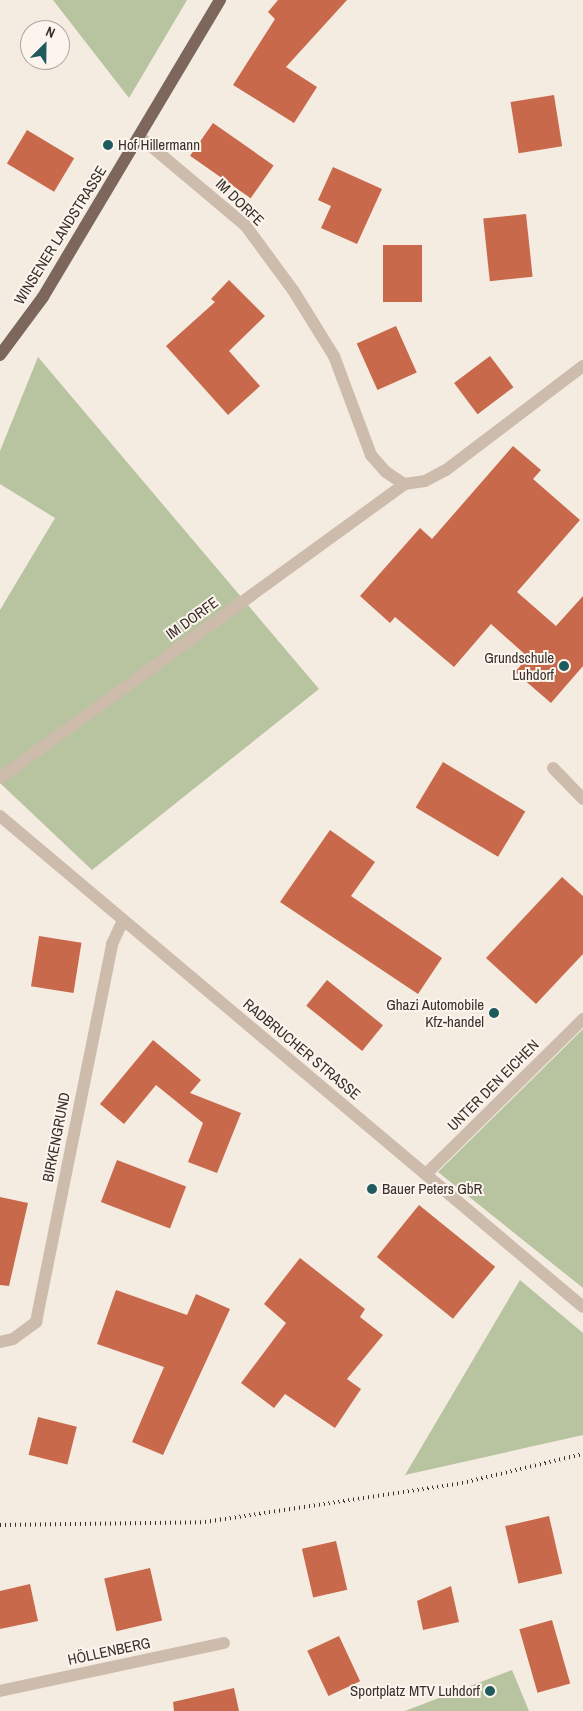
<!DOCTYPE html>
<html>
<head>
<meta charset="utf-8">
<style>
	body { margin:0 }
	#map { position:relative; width:583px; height:1711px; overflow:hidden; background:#f4ebe1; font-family:"Archivo Narrow",sans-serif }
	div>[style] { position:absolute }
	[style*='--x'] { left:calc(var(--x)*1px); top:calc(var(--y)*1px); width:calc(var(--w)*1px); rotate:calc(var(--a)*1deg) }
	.green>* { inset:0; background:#b8c4a0 }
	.building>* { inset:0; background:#c8694b; transform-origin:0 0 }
	.minor>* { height:12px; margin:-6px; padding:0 6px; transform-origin:6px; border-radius:6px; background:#cdbbac }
	.major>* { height:12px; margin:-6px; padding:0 6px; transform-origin:6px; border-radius:6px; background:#7d675c }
	.rail>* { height:4px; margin-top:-2px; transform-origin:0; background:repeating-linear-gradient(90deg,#3b302b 0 1px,transparent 0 5px) }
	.dots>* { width:14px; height:14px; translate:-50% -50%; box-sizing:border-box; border:2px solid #fbf5ee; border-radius:50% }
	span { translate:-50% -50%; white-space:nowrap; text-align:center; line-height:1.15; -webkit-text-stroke:4px #fbf5ee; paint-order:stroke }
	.poi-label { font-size:15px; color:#3b302b }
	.left { translate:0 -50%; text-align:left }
	.right { translate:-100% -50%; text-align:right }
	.street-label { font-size:15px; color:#3b302b }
	.north { position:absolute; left:20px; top:20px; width:50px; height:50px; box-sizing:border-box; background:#fbf5ee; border:1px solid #aea6a0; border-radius:50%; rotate:23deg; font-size:14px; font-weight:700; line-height:20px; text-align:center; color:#3b302b }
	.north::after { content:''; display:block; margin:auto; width:18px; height:22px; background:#1f5a5e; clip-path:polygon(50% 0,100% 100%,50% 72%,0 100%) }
</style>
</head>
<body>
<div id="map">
	<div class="green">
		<i style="clip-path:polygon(53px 0,187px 0,129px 98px)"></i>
		<i style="clip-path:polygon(38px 357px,319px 689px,92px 870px,0 783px,0 610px,55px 518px,0 484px,0 451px)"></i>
		<i style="clip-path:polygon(583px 1029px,583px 1288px,438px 1172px)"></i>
		<i style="clip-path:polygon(520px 1280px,583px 1333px,583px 1435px,405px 1475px)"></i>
		<i style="clip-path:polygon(512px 1670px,529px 1711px,405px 1711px)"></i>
	</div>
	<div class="building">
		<i style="clip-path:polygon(278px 0,347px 0,286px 67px,317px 87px,294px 123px,233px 85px,275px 19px,268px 12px)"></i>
		<i style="left:554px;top:95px;width:52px;height:44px;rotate:81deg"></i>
		<i style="left:213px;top:123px;width:74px;height:40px;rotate:35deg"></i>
		<i style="left:27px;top:130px;width:55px;height:39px;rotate:31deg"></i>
		<i style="clip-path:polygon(333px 167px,382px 189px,357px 244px,321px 228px,331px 206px,318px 200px)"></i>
		<i style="left:526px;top:214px;width:63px;height:43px;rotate:84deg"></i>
		<i style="left:383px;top:245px;width:39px;height:57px"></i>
		<i style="clip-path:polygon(229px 280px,265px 316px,229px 351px,260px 386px,228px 415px,166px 346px,215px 302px,211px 299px)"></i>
		<i style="left:396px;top:326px;width:51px;height:43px;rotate:66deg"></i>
		<i style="left:490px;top:356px;width:39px;height:45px;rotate:53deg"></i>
		<i style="clip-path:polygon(513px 446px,541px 470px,533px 479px,580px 520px,517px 592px,556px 626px,583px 596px,583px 666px,551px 703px,515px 672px,528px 657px,491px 624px,454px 667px,395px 617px,390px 623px,360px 596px,420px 528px,432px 539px)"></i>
		<i style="left:443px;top:762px;width:96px;height:53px;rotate:31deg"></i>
		<i style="clip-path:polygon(330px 830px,375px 862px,351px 896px,442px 958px,418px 994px,280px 902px)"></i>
		<i style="clip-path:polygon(562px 877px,583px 896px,583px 954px,536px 1004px,486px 958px)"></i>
		<i style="left:39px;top:936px;width:43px;height:51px;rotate:9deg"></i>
		<i style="left:327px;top:980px;width:72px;height:33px;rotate:39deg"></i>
		<i style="clip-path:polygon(153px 1040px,201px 1080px,190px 1093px,241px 1113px,217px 1173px,188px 1162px,203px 1123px,156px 1085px,124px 1124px,100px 1104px)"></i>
		<i style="left:117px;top:1160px;width:74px;height:45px;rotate:21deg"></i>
		<i style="clip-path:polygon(0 1197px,28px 1203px,9px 1286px,0 1285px)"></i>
		<i style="left:419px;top:1205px;width:98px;height:67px;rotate:39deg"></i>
		<i style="clip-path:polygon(300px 1258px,365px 1309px,360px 1317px,383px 1335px,347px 1379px,361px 1389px,335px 1428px,285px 1394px,274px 1408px,241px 1383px,286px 1323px,264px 1304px)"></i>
		<i style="clip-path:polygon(116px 1290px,187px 1315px,196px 1294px,230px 1309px,163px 1455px,132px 1442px,164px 1367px,97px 1344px)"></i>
		<i style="left:38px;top:1417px;width:40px;height:39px;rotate:14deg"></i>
		<i style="left:549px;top:1516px;width:59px;height:45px;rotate:77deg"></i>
		<i style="left:336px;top:1541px;width:50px;height:35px;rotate:77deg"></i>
		<i style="left:150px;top:1568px;width:54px;height:47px;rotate:77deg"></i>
		<i style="clip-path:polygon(30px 1584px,38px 1621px,0 1629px,0 1591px)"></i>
		<i style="clip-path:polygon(451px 1586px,459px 1622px,423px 1630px,417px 1601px)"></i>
		<i style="left:552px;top:1620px;width:66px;height:34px;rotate:74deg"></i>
		<i style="left:339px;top:1636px;width:50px;height:35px;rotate:65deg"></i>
		<i style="clip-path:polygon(234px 1688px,239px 1711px,174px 1711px,173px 1702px)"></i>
	</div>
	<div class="minor">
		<i style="--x:140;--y:137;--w:137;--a:40"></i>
		<i style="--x:245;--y:225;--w:81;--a:53.6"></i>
		<i style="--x:293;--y:290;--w:78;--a:58.2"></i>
		<i style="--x:334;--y:356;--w:106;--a:69.5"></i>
		<i style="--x:371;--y:455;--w:23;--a:49"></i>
		<i style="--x:386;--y:472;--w:22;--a:34"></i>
		<i style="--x:553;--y:768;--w:43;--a:45.9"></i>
		<i style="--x:0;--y:778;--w:500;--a:-36"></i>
		<i style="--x:404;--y:484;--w:21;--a:-8"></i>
		<i style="--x:425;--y:481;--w:24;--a:-28"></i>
		<i style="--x:446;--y:470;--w:172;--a:-37.2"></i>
		<i style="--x:0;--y:816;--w:762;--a:40.1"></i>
		<i style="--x:426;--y:1174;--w:221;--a:-44.6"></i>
		<i style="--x:0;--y:1342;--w:13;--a:-13"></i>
		<i style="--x:13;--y:1339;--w:29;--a:-36"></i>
		<i style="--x:36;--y:1322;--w:386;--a:-78.6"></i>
		<i style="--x:112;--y:944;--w:26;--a:-65"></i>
		<i style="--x:0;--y:1691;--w:229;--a:-12.1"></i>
	</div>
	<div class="major">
		<i style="--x:0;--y:355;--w:72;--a:-53.4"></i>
		<i style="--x:43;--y:297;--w:346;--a:-59.2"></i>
	</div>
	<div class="rail">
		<i style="--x:0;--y:1525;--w:205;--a:-0.8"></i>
		<i style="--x:205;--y:1522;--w:260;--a:-8.6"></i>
		<i style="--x:462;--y:1483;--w:124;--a:-13.5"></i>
	</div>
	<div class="dots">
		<i style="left:108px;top:145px;background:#1f5a5e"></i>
		<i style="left:564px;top:666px;background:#1f5a5e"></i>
		<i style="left:494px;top:1013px;background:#1f5a5e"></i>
		<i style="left:372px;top:1189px;background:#1f5a5e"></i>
		<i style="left:490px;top:1691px;background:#1f5a5e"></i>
	</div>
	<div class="poi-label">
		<span class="left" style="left:118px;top:145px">Hof Hillermann</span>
		<span class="right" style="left:554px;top:666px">Grundschule<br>Luhdorf</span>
		<span class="right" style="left:484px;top:1013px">Ghazi Automobile<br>Kfz-handel</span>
		<span class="left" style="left:382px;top:1189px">Bauer Peters GbR</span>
		<span class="right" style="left:480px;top:1691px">Sportplatz MTV Luhdorf</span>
	</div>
	<div class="street-label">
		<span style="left:240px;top:202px;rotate:44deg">IM DORFE</span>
		<span style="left:60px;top:235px;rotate:-58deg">WINSENER LANDSTRASSE</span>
		<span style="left:192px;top:618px;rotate:-36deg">IM DORFE</span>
		<span style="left:302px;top:1049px;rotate:40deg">RADBRUCHER STRASSE</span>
		<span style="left:493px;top:1085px;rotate:-45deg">UNTER DEN EICHEN</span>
		<span style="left:56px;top:1137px;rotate:-79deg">BIRKENGRUND</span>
		<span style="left:109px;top:1651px;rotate:-12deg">HÖLLENBERG</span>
	</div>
	<div class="north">N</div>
</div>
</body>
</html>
